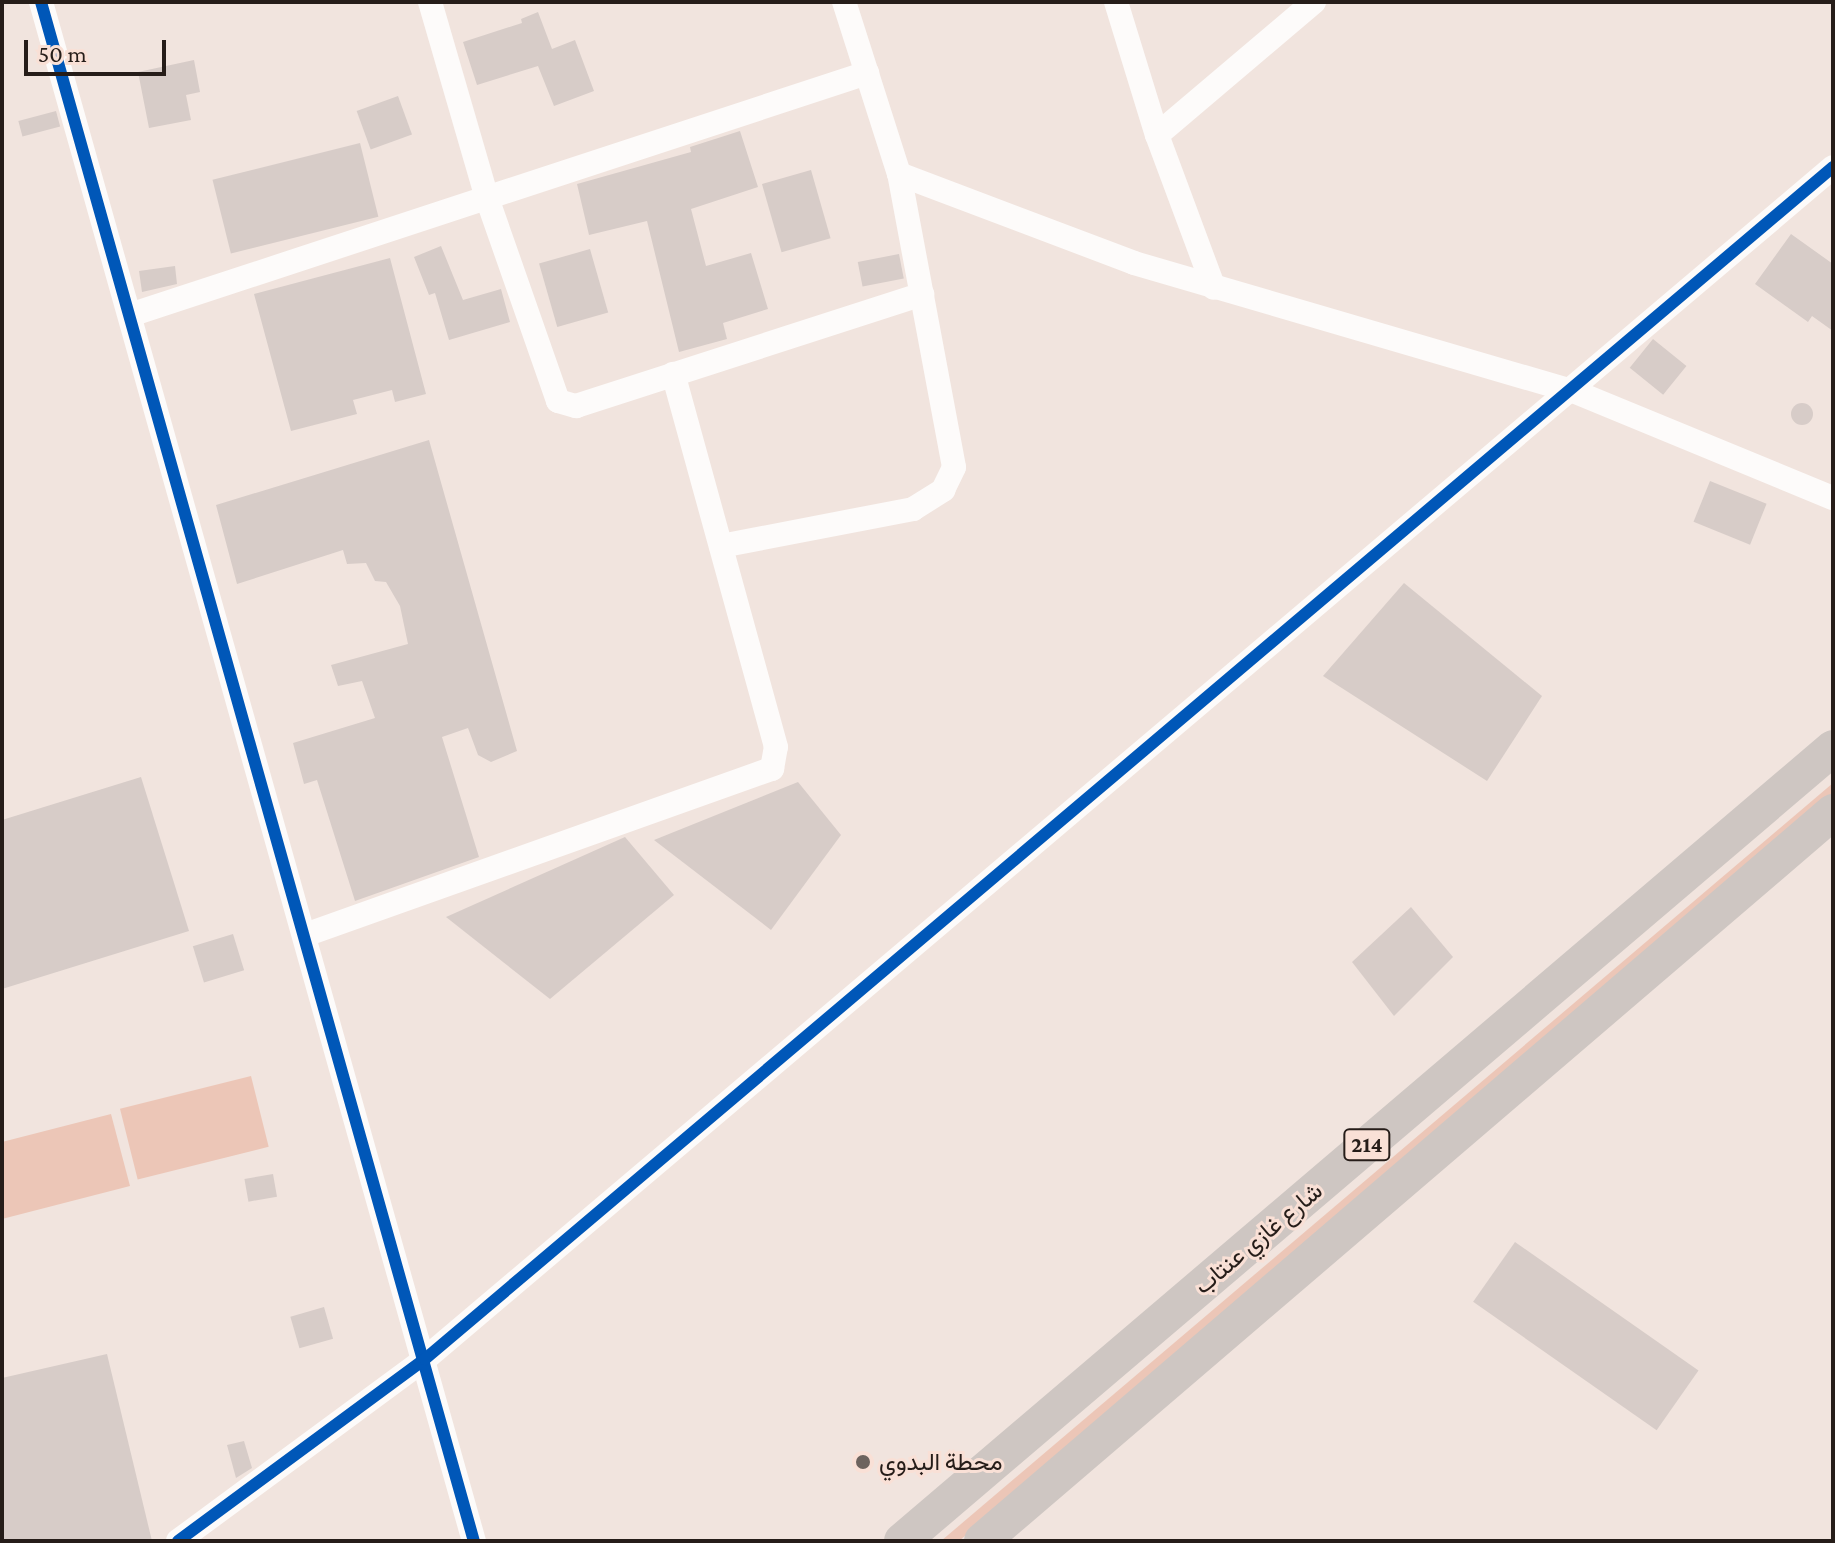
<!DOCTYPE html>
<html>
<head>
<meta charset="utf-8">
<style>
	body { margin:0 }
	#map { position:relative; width:1835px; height:1543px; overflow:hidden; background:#f1e4de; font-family:"Crimson Pro",Vazirmatn,serif }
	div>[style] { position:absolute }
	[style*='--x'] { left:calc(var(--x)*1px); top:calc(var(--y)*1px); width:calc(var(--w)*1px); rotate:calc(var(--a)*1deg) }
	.green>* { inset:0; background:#ecc6b7; transform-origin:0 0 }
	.building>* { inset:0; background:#d7ccc8; transform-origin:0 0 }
	.round { border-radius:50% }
	.minor>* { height:24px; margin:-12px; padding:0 12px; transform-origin:12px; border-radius:12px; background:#fdfbfa }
	.highway>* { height:36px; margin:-18px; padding:0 18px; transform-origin:18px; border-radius:18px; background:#cec6c2 }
	.cycleway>* { height:12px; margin:-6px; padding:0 6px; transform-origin:6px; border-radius:6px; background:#0057b8 }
	.dots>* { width:22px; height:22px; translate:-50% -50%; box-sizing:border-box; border:4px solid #f9e0d6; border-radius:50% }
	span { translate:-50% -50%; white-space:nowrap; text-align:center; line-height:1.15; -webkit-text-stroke:6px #f9e0d6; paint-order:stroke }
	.shield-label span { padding:2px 6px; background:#f9e0d6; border:2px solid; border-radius:6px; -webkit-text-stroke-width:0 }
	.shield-label { font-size:22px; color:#261d19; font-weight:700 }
	.street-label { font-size:24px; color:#261d19 }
	.poi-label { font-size:24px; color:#261d19 }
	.left { translate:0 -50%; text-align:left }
	.frame { position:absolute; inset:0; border:4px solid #261d19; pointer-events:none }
	.scale { position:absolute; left:24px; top:40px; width:142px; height:36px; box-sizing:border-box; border:4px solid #261d19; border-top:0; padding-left:10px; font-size:24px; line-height:28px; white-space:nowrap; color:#261d19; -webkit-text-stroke:6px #f9e0d6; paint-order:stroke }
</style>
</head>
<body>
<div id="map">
	<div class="green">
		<i style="clip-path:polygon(1833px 783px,1833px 795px,959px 1541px,941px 1541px)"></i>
		<i style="left:251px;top:1076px;width:73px;height:135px;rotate:76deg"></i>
		<i style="clip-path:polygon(111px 1114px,130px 1186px,2px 1219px,2px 1142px)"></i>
	</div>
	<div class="building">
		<i style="clip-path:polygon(538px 12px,552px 49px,575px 40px,594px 91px,554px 106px,538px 66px,477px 85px,463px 42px,522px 23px,521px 19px)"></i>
		<i style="clip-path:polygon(194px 60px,200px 92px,186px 95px,191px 120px,149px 128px,138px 72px)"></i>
		<i style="left:398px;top:96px;width:41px;height:44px;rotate:70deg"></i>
		<i style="left:56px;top:111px;width:16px;height:39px;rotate:75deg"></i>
		<i style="clip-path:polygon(740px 131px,758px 187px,691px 209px,706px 266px,751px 253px,768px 309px,723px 323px,727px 339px,679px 352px,647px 221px,589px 235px,577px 184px,691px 152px,690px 147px)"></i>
		<i style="left:360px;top:143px;width:76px;height:152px;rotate:76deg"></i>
		<i style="left:811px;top:170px;width:71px;height:51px;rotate:74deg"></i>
		<i style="clip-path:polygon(1791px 234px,1833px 264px,1833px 331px,1812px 316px,1808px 322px,1755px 284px)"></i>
		<i style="clip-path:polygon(441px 246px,463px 300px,501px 289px,510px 322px,449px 340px,435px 293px,429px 295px,414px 257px)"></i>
		<i style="left:590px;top:249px;width:66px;height:53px;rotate:74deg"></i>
		<i style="left:899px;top:254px;width:25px;height:42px;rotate:79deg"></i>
		<i style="clip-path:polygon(390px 258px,426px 394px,395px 402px,392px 390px,353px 400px,357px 414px,291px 431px,254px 294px)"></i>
		<i style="clip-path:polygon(175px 266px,177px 284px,142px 292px,139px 271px)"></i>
		<i style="left:1653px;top:339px;width:43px;height:37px;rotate:39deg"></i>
		<i class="round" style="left:1791px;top:403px;width:22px;height:22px"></i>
		<i style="clip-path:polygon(429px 440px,517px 751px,491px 762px,478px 755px,468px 728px,442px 737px,479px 857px,355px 901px,317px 780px,304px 784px,293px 743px,375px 718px,362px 681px,338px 686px,331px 665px,408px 644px,400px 606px,386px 582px,375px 581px,366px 563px,347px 564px,343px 550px,237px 584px,216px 505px)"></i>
		<i style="left:1710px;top:481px;width:61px;height:44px;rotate:22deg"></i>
		<i style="clip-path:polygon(1404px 583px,1542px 696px,1487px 781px,1323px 676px)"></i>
		<i style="clip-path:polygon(141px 777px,189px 931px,2px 989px,2px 820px)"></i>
		<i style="clip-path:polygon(798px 782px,841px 835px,771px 930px,654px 840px)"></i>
		<i style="clip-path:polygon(625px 837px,674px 895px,550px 999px,446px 917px)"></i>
		<i style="clip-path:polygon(1411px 907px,1453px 957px,1394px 1016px,1352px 962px)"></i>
		<i style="left:233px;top:934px;width:38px;height:42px;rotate:73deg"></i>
		<i style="left:273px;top:1174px;width:23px;height:29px;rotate:80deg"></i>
		<i style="left:1515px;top:1242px;width:224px;height:73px;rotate:35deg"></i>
		<i style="left:324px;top:1307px;width:33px;height:35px;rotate:74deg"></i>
		<i style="clip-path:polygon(107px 1354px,152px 1541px,2px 1541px,2px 1378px)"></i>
		<i style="clip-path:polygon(244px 1441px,252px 1468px,236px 1478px,227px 1445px)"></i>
	</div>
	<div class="minor">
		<i style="--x:41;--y:2;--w:1599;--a:74.29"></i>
		<i style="--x:430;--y:2;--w:204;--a:73.8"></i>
		<i style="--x:487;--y:198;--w:215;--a:70.7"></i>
		<i style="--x:558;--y:401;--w:19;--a:16"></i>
		<i style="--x:576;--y:406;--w:364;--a:-17.9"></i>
		<i style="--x:1116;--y:2;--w:139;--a:72.9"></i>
		<i style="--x:1157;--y:135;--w:163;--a:69.6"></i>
		<i style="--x:1157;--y:135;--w:206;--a:-40.3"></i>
		<i style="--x:899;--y:174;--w:251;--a:20.7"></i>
		<i style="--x:1134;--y:263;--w:457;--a:16.3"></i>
		<i style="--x:1573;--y:391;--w:281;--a:22.4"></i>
		<i style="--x:130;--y:315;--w:776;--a:-18.18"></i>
		<i style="--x:721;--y:546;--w:196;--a:-10.9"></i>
		<i style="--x:913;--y:509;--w:36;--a:-32"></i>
		<i style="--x:943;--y:490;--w:25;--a:-64"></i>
		<i style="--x:954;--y:467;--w:298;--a:-100.6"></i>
		<i style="--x:899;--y:174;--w:181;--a:-107.7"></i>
		<i style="--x:305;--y:935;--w:496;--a:-19.6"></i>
		<i style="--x:772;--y:769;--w:22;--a:-80"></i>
		<i style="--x:776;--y:747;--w:387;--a:-105.4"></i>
		<i style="--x:178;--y:1541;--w:307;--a:-36.4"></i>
		<i style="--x:425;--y:1359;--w:1845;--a:-40.25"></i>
	</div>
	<div class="highway">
		<i style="--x:902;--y:1541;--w:1223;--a:-40.42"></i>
		<i style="--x:982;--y:1541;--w:1121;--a:-40.58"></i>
	</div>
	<div class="cycleway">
		<i style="--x:41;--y:2;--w:1599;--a:74.29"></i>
		<i style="--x:178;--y:1541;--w:307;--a:-36.4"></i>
		<i style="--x:425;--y:1359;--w:1845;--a:-40.25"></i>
	</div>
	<div class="dots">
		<i style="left:863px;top:1462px;background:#6d635e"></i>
	</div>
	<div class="shield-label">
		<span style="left:1367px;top:1145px">214</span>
	</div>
	<div class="street-label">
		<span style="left:1258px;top:1238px;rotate:-40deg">شارع غازي عنتاب</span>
	</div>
	<div class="poi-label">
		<span class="left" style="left:879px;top:1462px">محطة البدوي</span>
	</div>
	<div class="frame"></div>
	<div class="scale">50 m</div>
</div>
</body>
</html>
